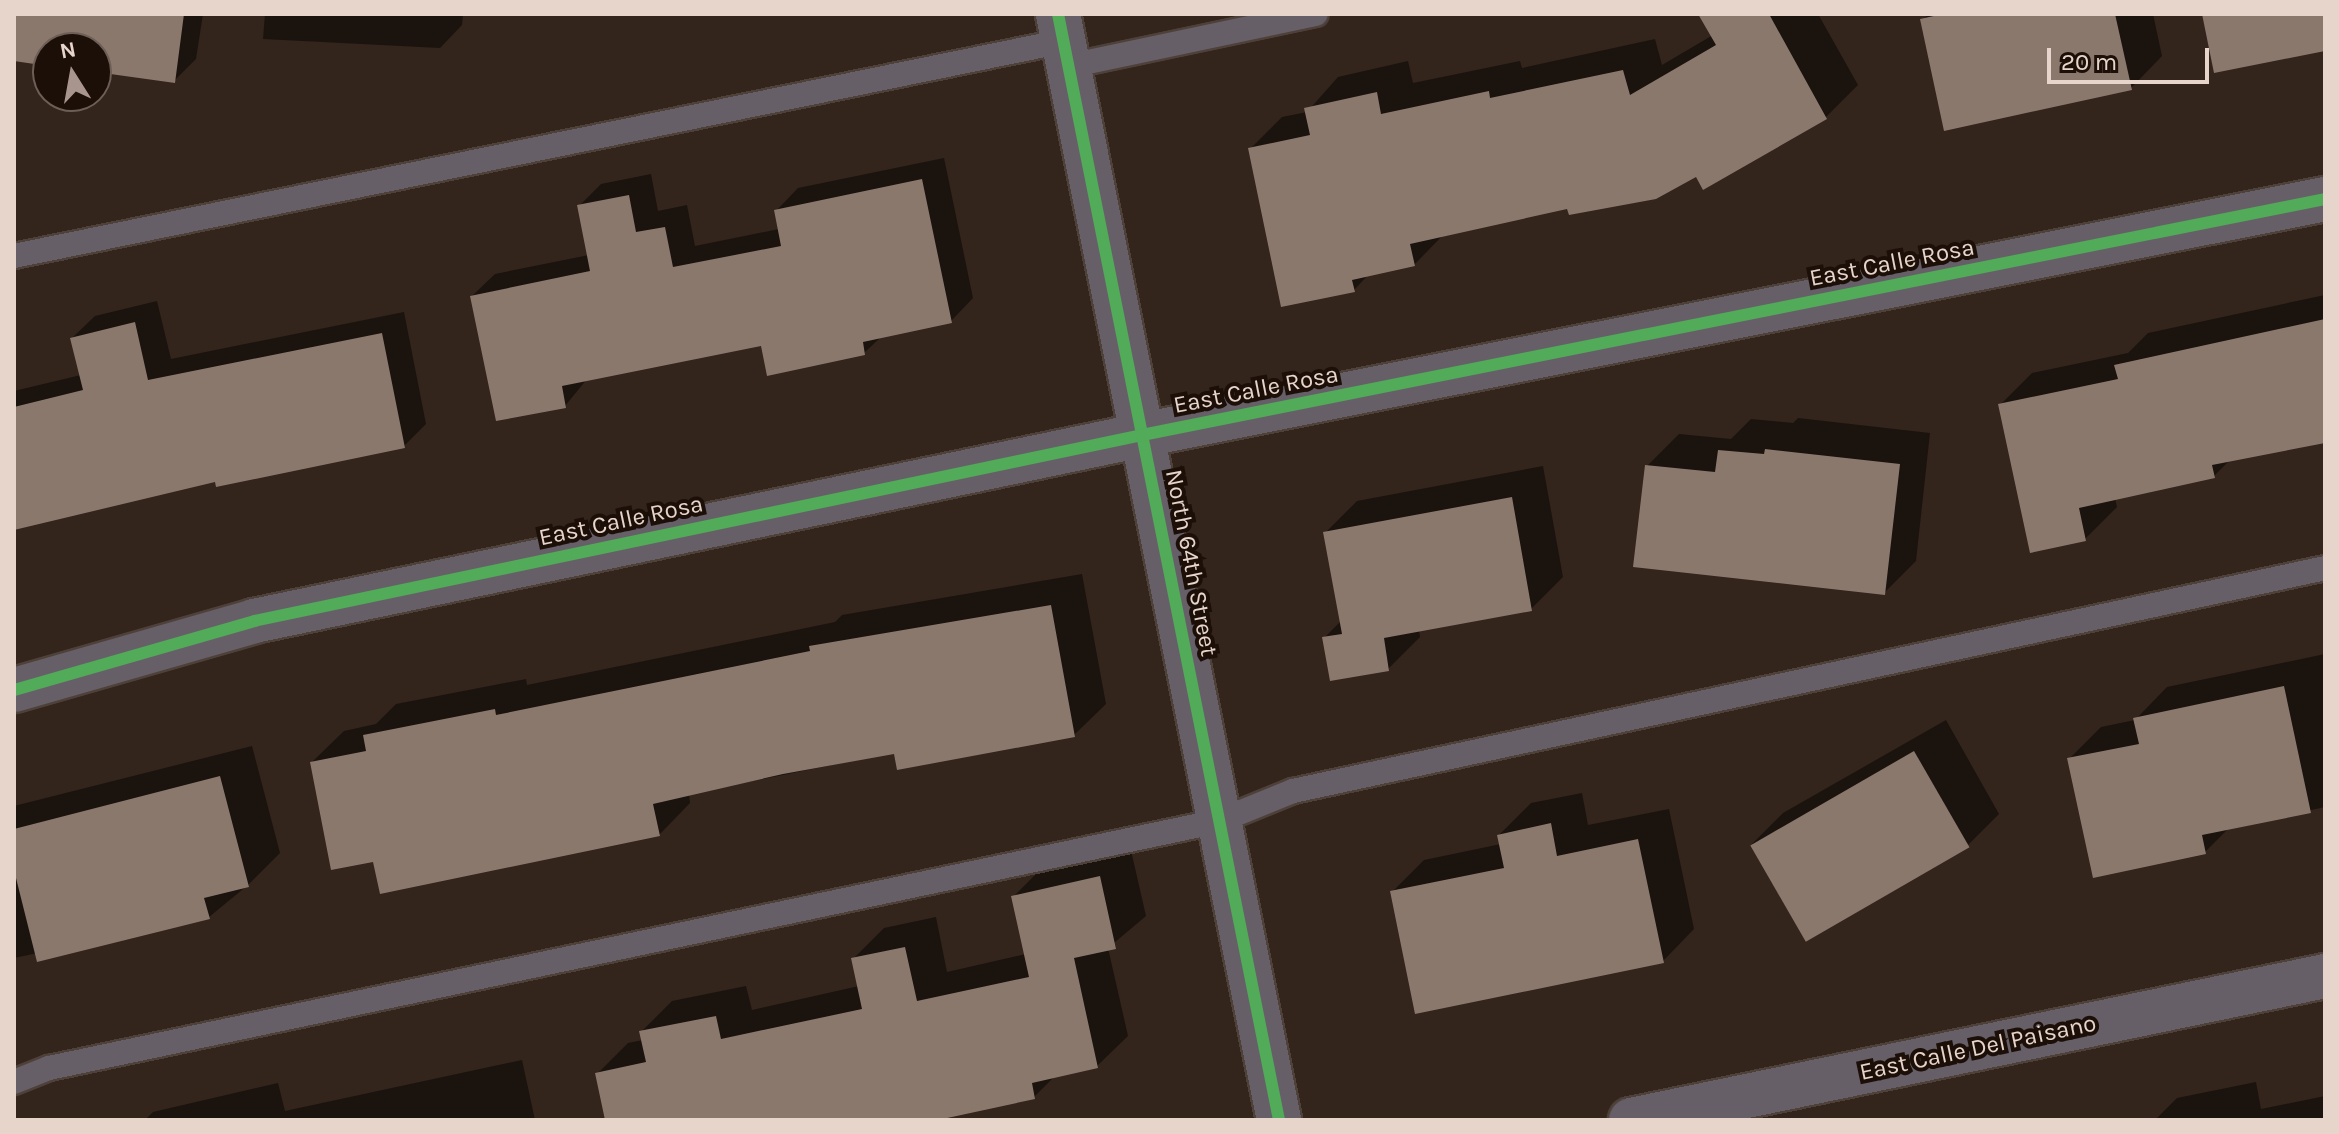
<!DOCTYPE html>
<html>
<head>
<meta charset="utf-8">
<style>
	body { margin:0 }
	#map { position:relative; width:2339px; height:1134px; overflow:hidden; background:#33241c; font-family:Karla,sans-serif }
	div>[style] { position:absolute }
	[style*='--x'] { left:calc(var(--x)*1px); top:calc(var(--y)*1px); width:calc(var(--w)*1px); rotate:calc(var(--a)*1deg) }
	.shadow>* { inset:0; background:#0007 }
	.building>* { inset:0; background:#8b786d; transform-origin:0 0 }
	.roads { filter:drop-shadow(2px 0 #4e413a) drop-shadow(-2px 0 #4e413a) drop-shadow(0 2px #4e413a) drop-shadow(0 -2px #4e413a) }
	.service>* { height:24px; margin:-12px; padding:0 12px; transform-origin:12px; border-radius:12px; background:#665f68 }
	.minor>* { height:44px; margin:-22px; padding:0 22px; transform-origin:22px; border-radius:22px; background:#665f68 }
	.tertiary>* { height:44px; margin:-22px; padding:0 22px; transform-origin:22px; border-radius:22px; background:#665f68 }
	.cycleway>* { height:12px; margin:-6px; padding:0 6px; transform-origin:6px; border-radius:6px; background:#51ab58 }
	span { translate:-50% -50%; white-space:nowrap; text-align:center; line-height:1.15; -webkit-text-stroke:8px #1b0f08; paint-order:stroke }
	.street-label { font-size:24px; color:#e7d4cb }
	.frame { position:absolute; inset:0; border:16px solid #e7d4cb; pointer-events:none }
	.north { position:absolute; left:32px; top:32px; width:80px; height:80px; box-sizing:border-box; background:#1b0f08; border:2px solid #6d5e56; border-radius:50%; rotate:349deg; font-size:22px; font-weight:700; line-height:32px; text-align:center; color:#e7d4cb }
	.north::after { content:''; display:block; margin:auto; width:28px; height:36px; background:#a8968e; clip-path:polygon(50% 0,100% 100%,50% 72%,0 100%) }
	.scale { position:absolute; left:2047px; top:48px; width:162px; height:36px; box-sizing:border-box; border:4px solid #e7d4cb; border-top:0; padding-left:10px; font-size:24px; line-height:28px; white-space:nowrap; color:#e7d4cb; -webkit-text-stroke:6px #1b0f08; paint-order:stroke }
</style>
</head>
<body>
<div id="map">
	<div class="shadow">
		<i style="clip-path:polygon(14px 14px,203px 14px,196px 59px,174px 81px,96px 70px,96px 48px,48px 48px,48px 64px,14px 59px)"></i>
		<i style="clip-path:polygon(265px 14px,463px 14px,462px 25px,440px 48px,263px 39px)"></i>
		<i style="clip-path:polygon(1706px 14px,1818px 14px,1858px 85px,1826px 117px,1703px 188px,1697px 174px,1444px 234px,1414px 265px,1369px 274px,1354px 290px,1250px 149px,1282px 117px,1307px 112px,1338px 77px,1408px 61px,1413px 83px,1520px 61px,1522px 68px,1655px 39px,1662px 65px,1713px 35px)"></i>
		<i style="clip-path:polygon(1928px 14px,2153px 14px,2162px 56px,2131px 88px,1923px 20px)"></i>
		<i style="clip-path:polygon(944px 158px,973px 298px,951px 321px,882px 336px,864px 353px,762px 344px,587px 379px,565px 406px,472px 296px,495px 274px,589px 255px,579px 206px,601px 184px,651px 174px,658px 211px,687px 205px,695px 246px,779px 229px,776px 211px,798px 188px)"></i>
		<i style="clip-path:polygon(2325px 295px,2325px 441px,2231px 459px,2214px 476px,2115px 498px,2117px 507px,2085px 539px,2000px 405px,2032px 373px,2128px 353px,2148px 333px)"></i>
		<i style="clip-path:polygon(157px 301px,171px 359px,404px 312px,426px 424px,404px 446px,216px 480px,14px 528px,14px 391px,81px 375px,72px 338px,95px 316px)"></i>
		<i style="clip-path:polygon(1798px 418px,1930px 433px,1916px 561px,1885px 592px,1647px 466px,1679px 434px,1731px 439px,1751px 419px,1793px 423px)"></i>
		<i style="clip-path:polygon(1543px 466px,1563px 577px,1531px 609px,1419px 630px,1420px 637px,1388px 669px,1324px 638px,1341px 621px,1325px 533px,1357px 501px)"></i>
		<i style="clip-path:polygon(1082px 574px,1106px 704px,1074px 735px,896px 752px,689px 794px,690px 803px,659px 835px,374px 860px,312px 762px,344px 731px,376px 724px,396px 704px,526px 679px,527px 685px,835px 622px,842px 615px)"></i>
		<i style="clip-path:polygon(2325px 654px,2325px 807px,2229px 828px,2205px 852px,2069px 759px,2101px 727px,2135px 720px,2167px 687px)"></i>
		<i style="clip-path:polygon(1946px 720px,1999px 814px,1968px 845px,1752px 844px,1783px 813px)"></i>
		<i style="clip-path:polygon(252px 746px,280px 853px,248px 885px,209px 917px,14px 958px,14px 806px)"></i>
		<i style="clip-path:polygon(1582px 793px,1588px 825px,1669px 809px,1694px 929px,1663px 961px,1392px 892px,1424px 860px,1501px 844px,1499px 835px,1531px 803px)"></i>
		<i style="clip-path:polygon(1130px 846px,1146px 916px,1108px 948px,1128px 1036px,1097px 1066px,1055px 1076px,1034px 1097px,927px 1120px,607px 1120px,597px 1074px,628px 1043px,643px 1040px,641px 1032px,672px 1001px,746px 986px,752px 1010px,859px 986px,853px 959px,884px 928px,936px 917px,947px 972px,1026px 954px,1013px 897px,1044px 866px)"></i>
		<i style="clip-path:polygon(522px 1060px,535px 1120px,145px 1120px,153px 1112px,278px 1083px,285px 1111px)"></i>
		<i style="clip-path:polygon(2256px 1082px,2261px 1109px,2325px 1096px,2325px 1120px,2155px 1120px,2177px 1098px)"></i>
	</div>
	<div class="building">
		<i style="clip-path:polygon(14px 14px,184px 14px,175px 83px,96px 72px,96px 48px,48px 48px,48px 66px,14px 61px)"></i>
		<i style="clip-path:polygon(1698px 14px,1769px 14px,1827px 119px,1703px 190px,1696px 177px,1656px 199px,1569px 215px,1567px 209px,1410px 244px,1415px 266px,1352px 280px,1355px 292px,1281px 307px,1248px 148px,1310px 135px,1304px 108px,1377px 92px,1381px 114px,1489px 91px,1490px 98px,1623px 70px,1630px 95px,1716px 45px)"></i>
		<i style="clip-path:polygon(1943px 14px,2115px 14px,2132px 90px,1944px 131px,1920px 19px)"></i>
		<i style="clip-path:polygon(2202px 14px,2325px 14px,2325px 51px,2214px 73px)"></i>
		<i style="clip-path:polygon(922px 179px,952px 323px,863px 342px,865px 355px,767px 376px,761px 346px,562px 386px,566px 408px,496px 421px,470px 296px,590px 271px,577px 205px,629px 195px,636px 232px,665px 227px,673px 267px,781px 246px,774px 210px)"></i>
		<i style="clip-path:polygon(2325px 319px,2325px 443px,2212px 465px,2215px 478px,2079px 508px,2086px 541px,2030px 553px,1998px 404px,2118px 379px,2114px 365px)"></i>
		<i style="clip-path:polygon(135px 322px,148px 380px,382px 333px,405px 448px,216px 487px,215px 482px,14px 530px,14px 407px,83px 390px,70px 338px)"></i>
		<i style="clip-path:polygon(1765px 449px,1900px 464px,1885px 595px,1633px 567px,1645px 465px,1715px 472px,1718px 450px,1764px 454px)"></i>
		<i style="clip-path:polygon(1512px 497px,1532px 611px,1384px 638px,1389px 671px,1330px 681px,1322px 637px,1342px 634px,1323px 532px)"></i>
		<i style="clip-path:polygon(1051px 605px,1075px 737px,897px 770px,894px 754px,783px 774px,653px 804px,660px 836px,380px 894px,373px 862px,331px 870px,310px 762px,366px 751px,363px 735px,495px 709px,496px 715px,810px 651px,809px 646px)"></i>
		<i style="clip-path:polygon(2284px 686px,2311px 813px,2202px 835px,2206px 854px,2093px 878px,2067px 758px,2139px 744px,2133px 718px)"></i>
		<i style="left:1914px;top:751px;width:111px;height:189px;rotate:60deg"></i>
		<i style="clip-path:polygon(220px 776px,249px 887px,204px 898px,210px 919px,37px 962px,14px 870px,14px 829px)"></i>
		<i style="clip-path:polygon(1551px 823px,1557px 856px,1638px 839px,1664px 963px,1415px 1014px,1390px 891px,1504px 868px,1497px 835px)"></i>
		<i style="clip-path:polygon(1100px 876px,1116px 949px,1074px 958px,1098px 1068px,1032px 1083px,1035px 1099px,938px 1120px,605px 1120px,595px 1073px,646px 1062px,639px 1031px,716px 1016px,721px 1039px,862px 1009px,851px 958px,905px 947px,917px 1001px,1029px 977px,1011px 896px)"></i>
	</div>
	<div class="roads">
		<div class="service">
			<i style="--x:1069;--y:66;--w:252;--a:-11.9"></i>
			<i style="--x:14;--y:256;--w:1072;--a:-11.57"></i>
			<i style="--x:14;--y:1082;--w:38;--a:-22"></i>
			<i style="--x:49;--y:1068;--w:1196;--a:-11.92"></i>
			<i style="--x:1219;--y:821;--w:80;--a:-22.1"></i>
			<i style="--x:1293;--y:791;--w:1056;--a:-12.19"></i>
		</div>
		<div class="minor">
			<i style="--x:14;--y:690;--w:250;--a:-16"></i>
			<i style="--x:254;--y:621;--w:907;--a:-11.83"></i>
			<i style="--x:1142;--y:435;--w:1206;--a:-11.28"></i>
			<i style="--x:1631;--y:1120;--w:709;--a:-11.72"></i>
		</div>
		<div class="tertiary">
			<i style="--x:1058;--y:14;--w:1128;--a:78.7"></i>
		</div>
	</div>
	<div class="cycleway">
		<i style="--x:1058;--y:14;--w:1128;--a:78.7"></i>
		<i style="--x:14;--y:690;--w:250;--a:-16"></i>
		<i style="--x:254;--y:621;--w:907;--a:-11.83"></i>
		<i style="--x:1142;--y:435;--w:1206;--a:-11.28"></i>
	</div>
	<div class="street-label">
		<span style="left:1892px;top:263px;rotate:-11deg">East Calle Rosa</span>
		<span style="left:1256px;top:390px;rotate:-11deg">East Calle Rosa</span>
		<span style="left:621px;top:521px;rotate:-12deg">East Calle Rosa</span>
		<span style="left:1191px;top:563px;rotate:79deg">North 64th Street</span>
		<span style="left:1978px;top:1048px;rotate:-12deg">East Calle Del Paisano</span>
	</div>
	<div class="frame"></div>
	<div class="north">N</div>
	<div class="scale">20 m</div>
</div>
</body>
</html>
